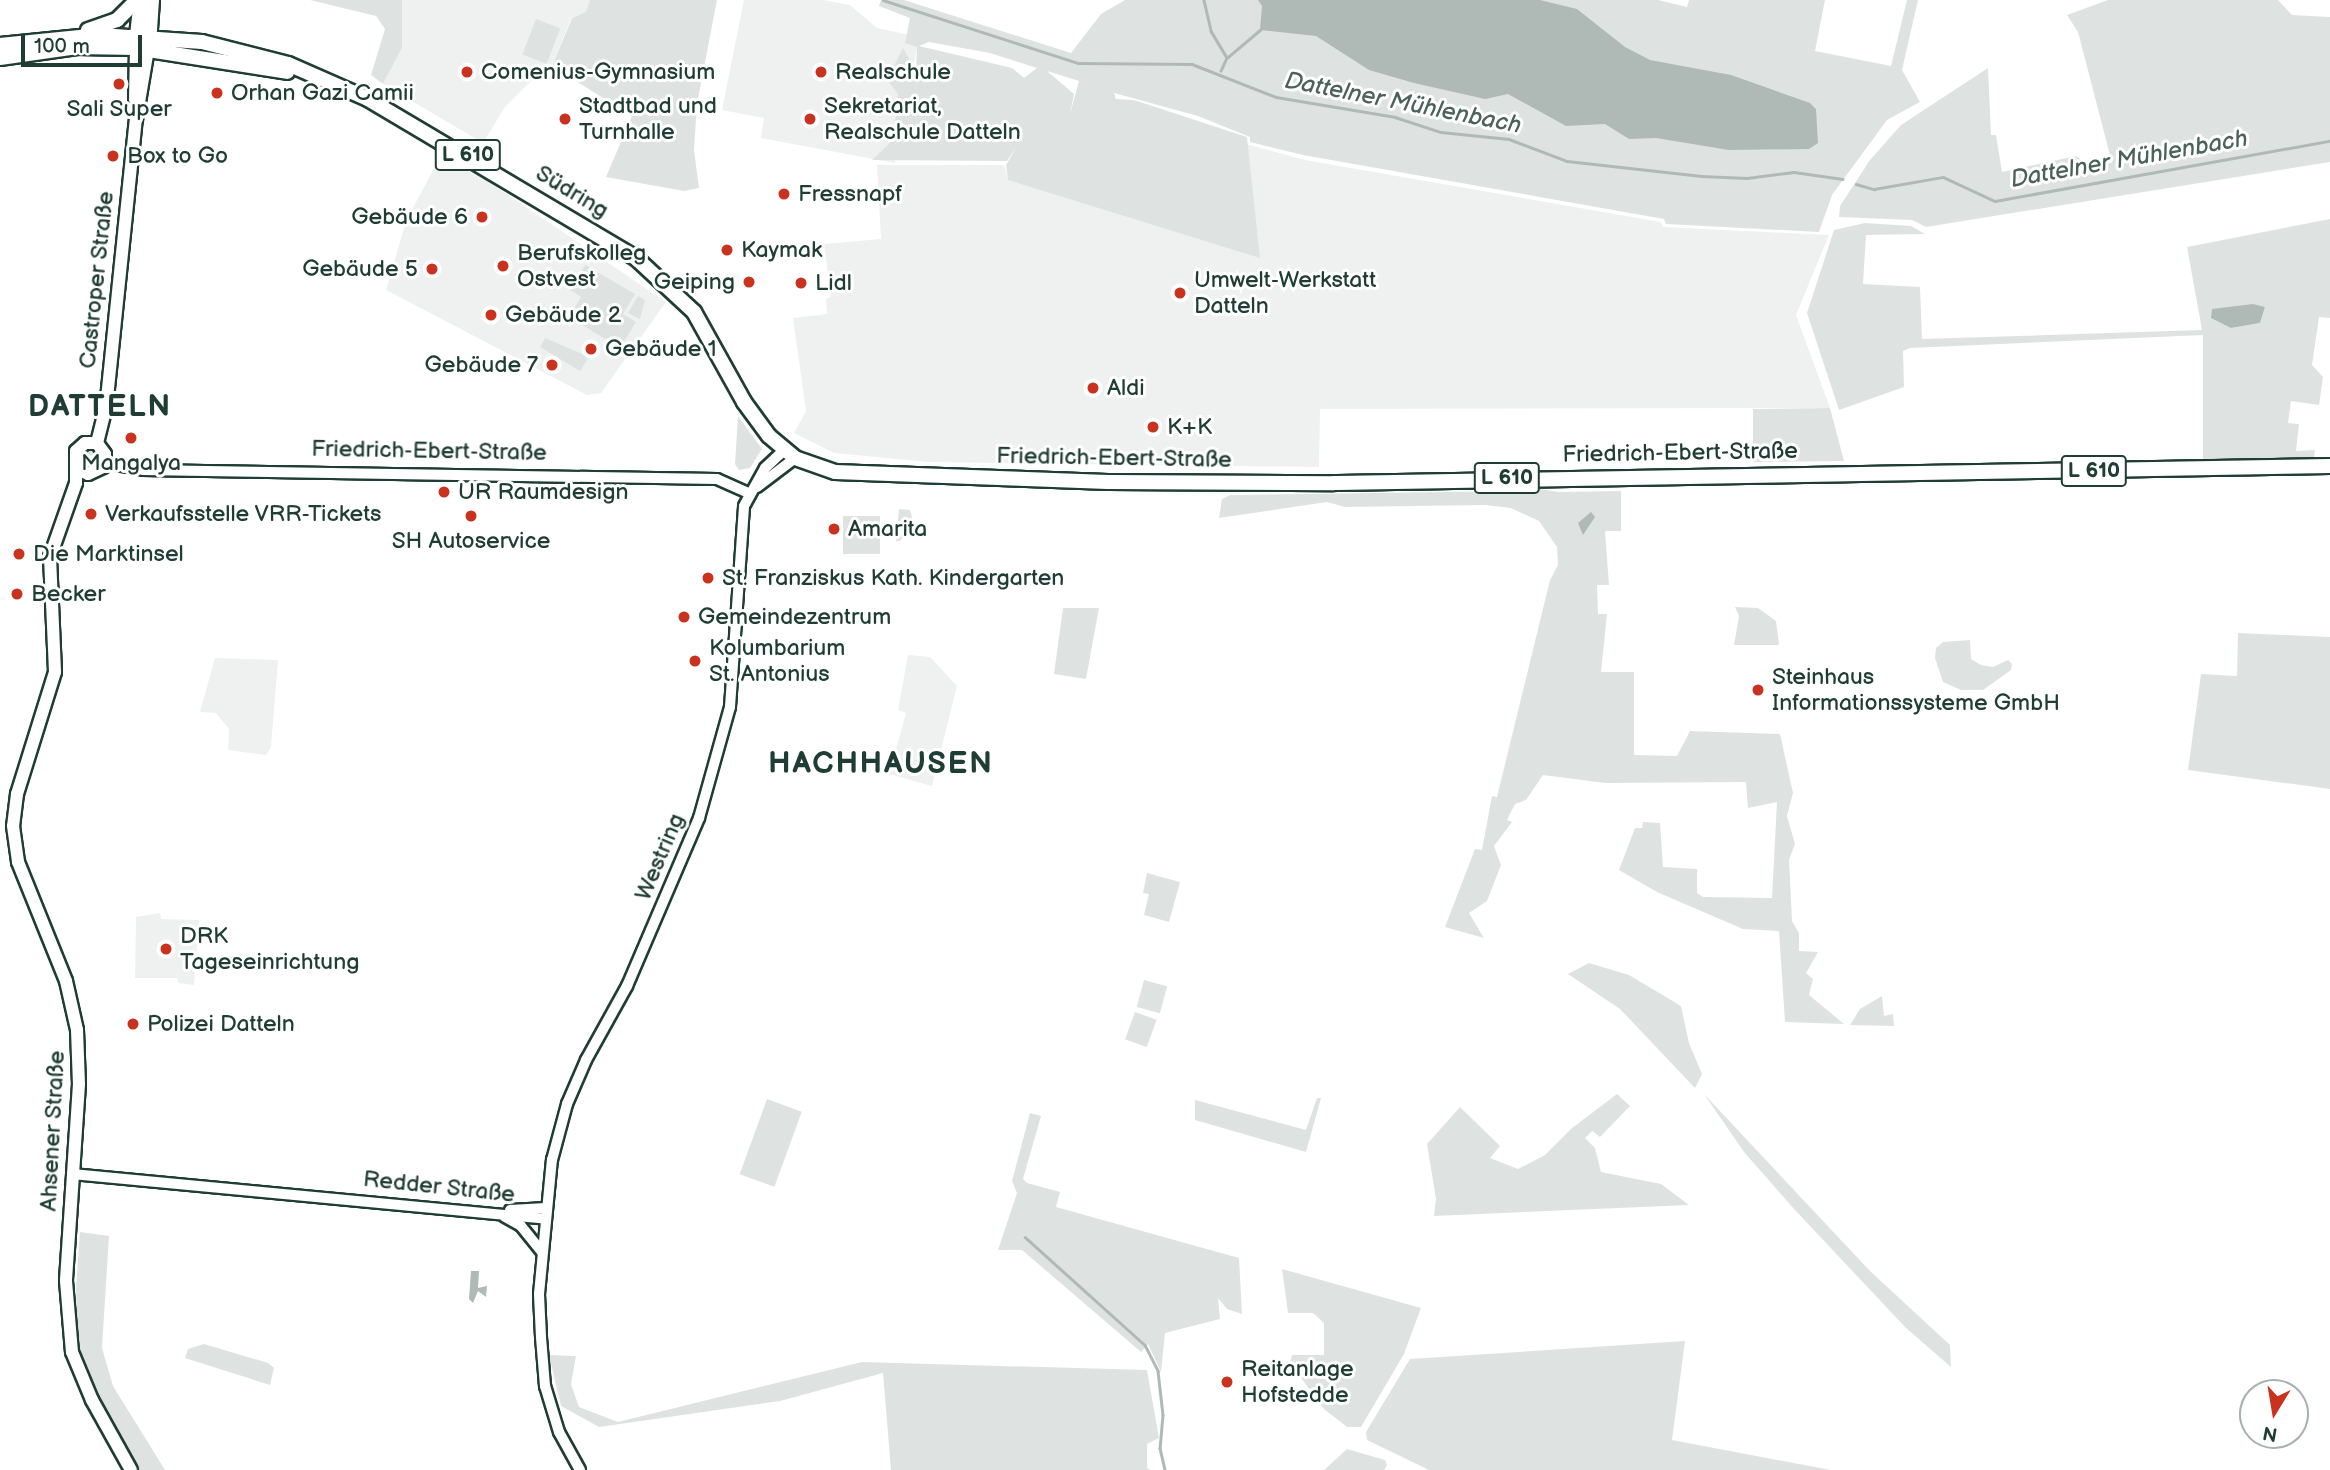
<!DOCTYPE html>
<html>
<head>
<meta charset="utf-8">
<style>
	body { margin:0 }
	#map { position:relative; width:2330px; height:1470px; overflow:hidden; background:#fff; font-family:"Balsamiq Sans",sans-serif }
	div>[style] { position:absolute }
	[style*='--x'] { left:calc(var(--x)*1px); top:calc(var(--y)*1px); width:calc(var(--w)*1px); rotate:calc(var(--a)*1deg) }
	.built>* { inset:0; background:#eef1f0 }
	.green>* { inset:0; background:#dee3e2; transform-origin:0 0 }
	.round { border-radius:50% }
	.water>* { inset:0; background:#afbab7 }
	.stream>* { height:2.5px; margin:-1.25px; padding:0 1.25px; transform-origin:1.25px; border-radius:1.25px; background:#afbab7 }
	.roads { filter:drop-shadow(2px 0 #1f3d34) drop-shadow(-2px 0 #1f3d34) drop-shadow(0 2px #1f3d34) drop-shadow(0 -2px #1f3d34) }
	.tertiary>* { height:10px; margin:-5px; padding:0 5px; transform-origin:5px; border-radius:5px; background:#fff }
	.secondary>* { height:12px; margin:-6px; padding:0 6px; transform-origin:6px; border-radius:6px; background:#fff }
	.primary>* { height:14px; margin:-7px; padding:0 7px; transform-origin:7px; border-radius:7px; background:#fff }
	.dots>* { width:19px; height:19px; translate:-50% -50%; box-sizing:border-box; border:4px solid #fff; border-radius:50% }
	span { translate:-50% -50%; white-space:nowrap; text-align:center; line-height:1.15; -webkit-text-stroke:6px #fff; paint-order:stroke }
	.shield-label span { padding:2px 5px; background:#fff; border:2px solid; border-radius:5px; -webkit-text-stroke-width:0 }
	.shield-label { font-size:21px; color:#1f3d34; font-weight:700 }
	.poi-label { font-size:23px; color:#1f3d34 }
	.left { translate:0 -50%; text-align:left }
	.right { translate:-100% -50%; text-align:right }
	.street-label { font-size:23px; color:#1f3d34 }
	.water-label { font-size:24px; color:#4a625b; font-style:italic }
	.district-label { font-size:30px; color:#1f3d34; font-weight:700; letter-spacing:2px }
	.north { position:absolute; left:2239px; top:1379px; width:70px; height:70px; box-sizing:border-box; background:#fff; border:2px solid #a5b1ae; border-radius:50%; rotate:191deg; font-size:19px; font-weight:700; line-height:28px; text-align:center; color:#1f3d34 }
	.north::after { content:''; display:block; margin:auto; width:24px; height:32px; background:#c8321e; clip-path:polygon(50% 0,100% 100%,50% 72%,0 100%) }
	.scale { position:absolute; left:21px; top:35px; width:121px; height:32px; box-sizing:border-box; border:4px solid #1f3d34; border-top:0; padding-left:9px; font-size:21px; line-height:24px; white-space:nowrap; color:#1f3d34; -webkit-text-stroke:5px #fff; paint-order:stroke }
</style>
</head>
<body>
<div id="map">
	<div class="built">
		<i style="clip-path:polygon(402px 0,590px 0,586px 12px,571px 18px,550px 71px,539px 73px,505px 107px,483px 143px,383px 84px,402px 48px)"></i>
		<i style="clip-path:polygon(744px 0,823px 0,850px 5px,877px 28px,919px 37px,895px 163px,761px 138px,764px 118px,722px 110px)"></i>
		<i style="clip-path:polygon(1246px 144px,1305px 160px,1661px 222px,1663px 227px,1829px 235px,1796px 315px,1830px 408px,1320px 409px,1319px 467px,928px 462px,834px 453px,794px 433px,806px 411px,793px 318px,827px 314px,826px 299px,831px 297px,824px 244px,881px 239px,877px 165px,1004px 165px,1008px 180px,1064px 195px)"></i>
		<i style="clip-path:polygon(440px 157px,486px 180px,666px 302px,601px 393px,587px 395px,386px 290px,406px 221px)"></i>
		<i style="clip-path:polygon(908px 655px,930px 657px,957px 686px,932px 786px,889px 774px,906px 713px,898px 710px)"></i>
		<i style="clip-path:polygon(215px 658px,278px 660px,271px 747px,266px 755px,228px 750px,229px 729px,216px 713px,200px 712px)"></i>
		<i style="clip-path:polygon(160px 913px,161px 919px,199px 920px,194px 985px,178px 983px,177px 978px,135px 978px,136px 917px)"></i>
	</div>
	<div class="green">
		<i style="clip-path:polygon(310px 0,402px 0,402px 48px,383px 84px,371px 75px,385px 29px,376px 16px)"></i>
		<i style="clip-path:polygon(590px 0,717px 0,697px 104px,694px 150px,699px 188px,684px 191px,606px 177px,632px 116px,563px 73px,550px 71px,572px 18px,586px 12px)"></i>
		<i style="clip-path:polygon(evenodd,881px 0,904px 0,1071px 53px,1101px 14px,1125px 0,1658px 0,1687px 7px,1689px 0,1825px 0,1815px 51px,1891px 66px,1907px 0,1918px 0,1902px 70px,1920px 102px,1887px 120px,1832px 195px,1819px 232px,1666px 224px,1664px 219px,1303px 155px,1250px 142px,1250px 137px,1198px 116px,1114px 93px,1116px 99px,1134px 100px,1247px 137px,1260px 258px,1008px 180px,1006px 165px,1017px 146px,1007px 161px,872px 160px,889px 144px,896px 116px,898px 94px,887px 80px,903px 48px,916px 71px,917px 47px,905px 43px,910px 18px,879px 6px,881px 0,929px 42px,990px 53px,1037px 68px,1024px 78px,1012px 68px,919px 46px,929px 42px,881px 0,1047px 71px,1079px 81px,1070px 114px,1074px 94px,1047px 71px)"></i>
		<i style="clip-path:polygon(2108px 0,2278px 0,2292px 15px,2330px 17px,2330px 162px,1926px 227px,1912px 220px,1839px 217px,1840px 206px,1870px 160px,1901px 125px,1988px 68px,1991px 135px,1996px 135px,2002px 172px,2076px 156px,2088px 164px,2112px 163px,2078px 32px,2067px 15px)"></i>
		<i style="left:536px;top:19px;width:26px;height:38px;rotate:21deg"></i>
		<i style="clip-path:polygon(evenodd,2330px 219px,2330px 318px,2319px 317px,2312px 365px,2323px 377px,2319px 405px,2291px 401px,2288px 423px,2299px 424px,2296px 451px,2315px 450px,2314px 458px,2203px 462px,2203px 335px,1910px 348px,1903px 351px,1904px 387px,1839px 410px,1807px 313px,1834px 230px,1865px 223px,1911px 226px,1925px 234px,1866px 235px,1863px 284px,1920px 287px,1922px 339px,2202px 330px,2187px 247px,2330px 219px,2265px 307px,2260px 323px,2231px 328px,2213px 309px,2265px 307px)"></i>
		<i style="clip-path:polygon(585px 265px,635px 294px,623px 314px,636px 322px,620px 348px,569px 317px,581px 297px,570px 290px)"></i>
		<i style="clip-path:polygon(638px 296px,645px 300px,640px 319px,628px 313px)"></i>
		<i style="clip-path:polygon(545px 338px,589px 357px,580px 371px,540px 347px)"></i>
		<i style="clip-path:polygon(1830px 408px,1844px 461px,1753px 462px,1753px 409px)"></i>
		<i style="clip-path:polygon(738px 416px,762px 449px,750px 468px,739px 470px,735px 464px)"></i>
		<i class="round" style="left:83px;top:450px;width:16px;height:16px"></i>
		<i style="clip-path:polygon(1521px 486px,1558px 492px,1621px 491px,1621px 531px,1605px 531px,1609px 585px,1597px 585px,1598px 614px,1607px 614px,1601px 672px,1634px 672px,1634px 755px,1677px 756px,1690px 731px,1780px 734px,1793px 793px,1787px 816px,1795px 844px,1789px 860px,1792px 921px,1799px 933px,1799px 951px,1818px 952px,1806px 973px,1813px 979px,1809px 995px,1844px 1024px,1785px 1022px,1779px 931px,1743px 929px,1657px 892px,1619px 870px,1635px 828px,1642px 828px,1643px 822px,1660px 823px,1663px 867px,1697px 869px,1697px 893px,1703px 897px,1772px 898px,1777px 802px,1748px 808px,1746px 782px,1605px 783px,1543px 775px,1526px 800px,1515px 804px,1507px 820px,1512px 822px,1494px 846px,1501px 865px,1487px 901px,1469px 913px,1484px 938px,1445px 927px,1475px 849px,1482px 850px,1492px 796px,1497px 797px,1550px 580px,1558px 565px,1557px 547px,1539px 521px,1511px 508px,1485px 505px,1345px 507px,1327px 502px,1219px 518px,1222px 499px,1230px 495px,1515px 491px)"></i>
		<i style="clip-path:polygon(899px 509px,910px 510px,914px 524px,900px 541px,896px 541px)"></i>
		<i style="left:843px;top:516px;width:37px;height:38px"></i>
		<i style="clip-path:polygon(1735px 607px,1758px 608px,1776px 621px,1779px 645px,1734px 645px,1739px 616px)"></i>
		<i style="clip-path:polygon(1063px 608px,1099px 608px,1086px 679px,1054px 674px)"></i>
		<i style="clip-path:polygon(2238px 633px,2330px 637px,2330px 789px,2188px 770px,2201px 674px,2237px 676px)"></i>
		<i style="clip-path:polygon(1970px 640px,1971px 659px,1981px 665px,1993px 667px,2008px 660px,2012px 664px,2011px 670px,1983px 690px,1961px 690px,1943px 682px,1935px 658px,1936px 648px,1943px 642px)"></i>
		<i style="clip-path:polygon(1147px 873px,1180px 882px,1169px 922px,1144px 915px,1149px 894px,1143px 893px)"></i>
		<i style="clip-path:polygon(1589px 963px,1629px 975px,1681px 1006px,1689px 1043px,1702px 1074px,1695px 1088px,1620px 1009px,1568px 974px)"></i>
		<i style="left:1144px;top:980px;width:24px;height:28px;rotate:15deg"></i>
		<i style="clip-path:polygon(1882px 996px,1884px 1016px,1893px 1014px,1894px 1026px,1850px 1025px,1860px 1009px)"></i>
		<i style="left:1135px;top:1012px;width:23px;height:29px;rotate:20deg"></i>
		<i style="clip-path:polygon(1617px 1094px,1630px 1106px,1600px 1137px,1592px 1131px,1585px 1138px,1595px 1148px,1601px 1172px,1661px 1184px,1689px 1205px,1434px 1216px,1436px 1199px,1427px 1144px,1460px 1107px,1500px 1146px,1490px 1158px,1518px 1169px,1545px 1155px,1572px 1128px)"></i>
		<i style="clip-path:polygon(1704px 1094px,1870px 1271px,1950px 1345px,1951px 1367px,1906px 1328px,1794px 1209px,1744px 1152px)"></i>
		<i style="clip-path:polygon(1317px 1098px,1321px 1098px,1306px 1152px,1195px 1120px,1195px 1100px,1306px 1130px)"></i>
		<i style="left:767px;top:1099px;width:37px;height:80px;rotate:20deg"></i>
		<i style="clip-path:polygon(1030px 1113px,1041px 1116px,1023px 1179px,1027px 1183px,1060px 1192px,1056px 1207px,1239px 1258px,1242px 1314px,1227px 1309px,1218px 1298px,1220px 1319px,1165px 1333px,1161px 1372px,1148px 1344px,1141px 1352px,1022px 1250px,998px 1250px,1017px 1193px,1012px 1181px)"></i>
		<i style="clip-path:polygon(80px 1232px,109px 1236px,102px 1348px,113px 1386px,165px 1470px,140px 1470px,102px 1408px,85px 1369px,78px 1340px,76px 1289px)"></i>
		<i style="clip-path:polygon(1282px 1269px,1421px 1308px,1404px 1354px,1361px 1427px,1347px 1427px,1324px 1409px,1290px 1363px,1292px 1355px,1324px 1355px,1324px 1323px,1313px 1313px,1288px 1313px)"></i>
		<i style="clip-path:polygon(1685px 1341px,1672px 1440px,1831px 1470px,1429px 1470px,1367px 1440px,1366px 1432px,1410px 1359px)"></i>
		<i style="clip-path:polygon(204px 1344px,268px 1363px,274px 1368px,270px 1385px,185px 1358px,188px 1349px)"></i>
		<i style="clip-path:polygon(549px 1355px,576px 1356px,571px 1384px,579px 1407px,618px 1422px,862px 1362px,1147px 1370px,1159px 1438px,1147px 1444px,1147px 1468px,1151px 1470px,891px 1470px,883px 1373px,780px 1401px,599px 1427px,561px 1406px)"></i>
		<i style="clip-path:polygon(1347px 1449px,1385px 1460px,1387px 1465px,1384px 1470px,1324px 1470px)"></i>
	</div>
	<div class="water">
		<i style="clip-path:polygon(1258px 0,1540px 0,1577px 9px,1625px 47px,1650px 60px,1731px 75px,1810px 103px,1816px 109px,1818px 143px,1809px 149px,1729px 150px,1656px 138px,1629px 139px,1605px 124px,1566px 126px,1508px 94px,1485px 99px,1414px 83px,1369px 70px,1316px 36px,1260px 30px,1262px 6px)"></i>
		<i style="clip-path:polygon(2253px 304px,2265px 307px,2260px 323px,2231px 328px,2211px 318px,2212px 309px)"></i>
		<i style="clip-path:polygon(1591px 512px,1595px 517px,1583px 535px,1578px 523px)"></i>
		<i style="clip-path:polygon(471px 1271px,479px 1271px,478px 1288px,487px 1286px,486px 1297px,478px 1291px,473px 1303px,469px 1299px)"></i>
	</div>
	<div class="stream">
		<i style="--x:883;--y:0;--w:205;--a:17.9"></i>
		<i style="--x:1078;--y:63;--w:114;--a:0.5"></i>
		<i style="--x:1192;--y:64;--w:90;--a:21.4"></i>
		<i style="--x:1276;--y:97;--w:121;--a:9.5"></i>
		<i style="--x:1395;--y:117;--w:48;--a:18.1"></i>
		<i style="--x:1441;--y:132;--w:68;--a:5.9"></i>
		<i style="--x:1509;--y:139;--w:62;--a:20.8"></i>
		<i style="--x:1567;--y:161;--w:135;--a:6.4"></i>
		<i style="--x:1701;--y:176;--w:46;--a:2.5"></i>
		<i style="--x:1747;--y:178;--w:47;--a:-7.3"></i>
		<i style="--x:1794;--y:172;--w:49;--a:8.1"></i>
		<i style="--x:1204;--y:0;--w:32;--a:77"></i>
		<i style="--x:1211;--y:31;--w:31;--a:59"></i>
		<i style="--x:1227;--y:58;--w:14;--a:115"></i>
		<i style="--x:1228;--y:57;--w:42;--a:-40.2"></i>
		<i style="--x:1856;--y:184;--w:19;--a:16"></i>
		<i style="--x:1874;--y:189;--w:70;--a:-9.9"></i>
		<i style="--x:1943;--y:177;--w:57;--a:24.8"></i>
		<i style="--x:1995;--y:201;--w:340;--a:-10.2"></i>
		<i style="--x:1025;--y:1237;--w:161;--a:42"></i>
		<i style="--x:1145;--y:1345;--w:29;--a:63"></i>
		<i style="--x:1158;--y:1371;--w:44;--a:83.5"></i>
		<i style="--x:1163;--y:1415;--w:33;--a:95"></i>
		<i style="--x:1160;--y:1448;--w:23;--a:77"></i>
	</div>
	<div class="roads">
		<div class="tertiary">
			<i style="--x:105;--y:463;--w:39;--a:10"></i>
			<i style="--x:143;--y:470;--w:574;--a:0.9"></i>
			<i style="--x:717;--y:479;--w:35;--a:24"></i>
			<i style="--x:757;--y:487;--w:48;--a:-37.3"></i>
			<i style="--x:72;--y:1174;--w:474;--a:5.4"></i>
			<i style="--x:510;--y:1210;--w:36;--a:-3"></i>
			<i style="--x:505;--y:1217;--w:18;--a:29"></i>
			<i style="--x:521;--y:1226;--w:33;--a:51"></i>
			<i style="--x:580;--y:1470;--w:43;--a:-118.9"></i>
			<i style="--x:559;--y:1432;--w:48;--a:-106.9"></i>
			<i style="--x:545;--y:1386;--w:49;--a:-94.7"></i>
			<i style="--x:541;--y:1337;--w:43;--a:-92.7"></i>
			<i style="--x:539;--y:1294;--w:135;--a:-84.5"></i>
			<i style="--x:552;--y:1160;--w:58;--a:-75"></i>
			<i style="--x:567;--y:1104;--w:48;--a:-66.6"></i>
			<i style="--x:586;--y:1060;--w:85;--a:-61"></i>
			<i style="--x:627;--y:986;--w:183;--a:-66.8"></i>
			<i style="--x:699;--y:818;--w:115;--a:-74.4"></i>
			<i style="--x:730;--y:707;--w:201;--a:-86"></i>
			<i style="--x:744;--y:506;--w:43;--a:-61.1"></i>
			<i style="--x:765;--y:468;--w:26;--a:-43"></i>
		</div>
		<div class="secondary">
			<i style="--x:135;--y:100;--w:52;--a:-88.9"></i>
			<i style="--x:97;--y:443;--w:36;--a:-76"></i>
			<i style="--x:106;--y:408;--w:290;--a:-84.1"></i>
			<i style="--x:136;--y:120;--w:72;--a:-80.4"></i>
			<i style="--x:78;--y:469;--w:11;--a:27"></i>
			<i style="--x:88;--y:474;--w:17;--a:-25"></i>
			<i style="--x:103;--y:467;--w:13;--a:-81"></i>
			<i style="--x:105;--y:454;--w:14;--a:-126"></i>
			<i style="--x:97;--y:443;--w:12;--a:180"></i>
			<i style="--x:85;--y:443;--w:12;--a:138"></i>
			<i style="--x:76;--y:451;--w:32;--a:90"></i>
			<i style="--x:76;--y:483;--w:78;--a:109.4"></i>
			<i style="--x:50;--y:557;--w:115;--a:87.5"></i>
			<i style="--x:55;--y:672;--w:128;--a:107.3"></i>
			<i style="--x:17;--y:794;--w:32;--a:97"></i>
			<i style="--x:13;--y:826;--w:36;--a:82"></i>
			<i style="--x:18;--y:862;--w:128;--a:68"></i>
			<i style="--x:66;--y:981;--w:50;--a:77.3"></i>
			<i style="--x:77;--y:1030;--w:54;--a:87.9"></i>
			<i style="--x:79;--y:1084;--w:197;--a:93.8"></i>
			<i style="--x:66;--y:1281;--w:71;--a:85.2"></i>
			<i style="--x:72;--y:1352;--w:52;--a:67.4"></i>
			<i style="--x:92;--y:1400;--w:80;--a:60.9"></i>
		</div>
		<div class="primary">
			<i style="--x:88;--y:30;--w:31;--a:-19"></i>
			<i style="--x:117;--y:20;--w:28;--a:-45"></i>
			<i style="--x:136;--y:44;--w:44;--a:-83.5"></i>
			<i style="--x:149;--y:44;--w:44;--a:-86.1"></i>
			<i style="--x:0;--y:45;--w:100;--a:-5.7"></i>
			<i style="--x:100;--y:35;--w:102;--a:3.9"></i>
			<i style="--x:202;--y:42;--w:89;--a:14.3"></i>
			<i style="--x:288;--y:64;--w:87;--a:23.6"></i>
			<i style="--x:368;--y:99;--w:313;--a:30.7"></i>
			<i style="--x:637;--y:259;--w:78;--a:42.9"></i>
			<i style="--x:694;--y:312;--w:103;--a:60.9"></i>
			<i style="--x:744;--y:402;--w:42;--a:53.7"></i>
			<i style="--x:769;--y:436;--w:34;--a:40"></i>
			<i style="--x:795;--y:458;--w:42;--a:19.3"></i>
			<i style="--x:835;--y:472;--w:273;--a:2.1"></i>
			<i style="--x:1108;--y:482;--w:226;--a:0.3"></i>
			<i style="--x:1334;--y:483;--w:996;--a:-0.98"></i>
			<i style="--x:0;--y:58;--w:78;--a:-8.1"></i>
			<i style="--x:77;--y:47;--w:59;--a:1"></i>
			<i style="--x:136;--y:48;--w:153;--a:9"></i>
		</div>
	</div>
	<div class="dots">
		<i style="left:467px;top:72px;background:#c8321e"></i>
		<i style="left:821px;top:72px;background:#c8321e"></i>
		<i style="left:119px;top:84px;background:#c8321e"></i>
		<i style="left:217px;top:93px;background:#c8321e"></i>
		<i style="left:565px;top:119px;background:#c8321e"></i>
		<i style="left:810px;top:119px;background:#c8321e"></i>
		<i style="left:113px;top:156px;background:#c8321e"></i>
		<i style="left:784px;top:194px;background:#c8321e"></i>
		<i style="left:482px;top:217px;background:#c8321e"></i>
		<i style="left:727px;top:250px;background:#c8321e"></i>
		<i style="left:503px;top:266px;background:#c8321e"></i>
		<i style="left:432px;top:269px;background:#c8321e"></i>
		<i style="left:749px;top:282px;background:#c8321e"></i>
		<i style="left:801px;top:283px;background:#c8321e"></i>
		<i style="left:1180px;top:293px;background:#c8321e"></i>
		<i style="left:491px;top:315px;background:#c8321e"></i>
		<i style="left:591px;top:349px;background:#c8321e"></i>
		<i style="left:552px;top:365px;background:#c8321e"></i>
		<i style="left:1093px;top:388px;background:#c8321e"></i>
		<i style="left:1153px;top:427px;background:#c8321e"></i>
		<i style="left:131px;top:438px;background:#c8321e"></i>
		<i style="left:444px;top:492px;background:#c8321e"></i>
		<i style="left:91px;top:514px;background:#c8321e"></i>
		<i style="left:471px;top:516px;background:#c8321e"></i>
		<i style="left:834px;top:529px;background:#c8321e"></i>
		<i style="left:19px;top:554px;background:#c8321e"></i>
		<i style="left:708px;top:578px;background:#c8321e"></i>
		<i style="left:17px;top:594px;background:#c8321e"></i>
		<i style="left:684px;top:617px;background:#c8321e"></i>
		<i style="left:695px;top:661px;background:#c8321e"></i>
		<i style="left:1758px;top:690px;background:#c8321e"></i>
		<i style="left:166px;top:949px;background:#c8321e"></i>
		<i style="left:133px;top:1024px;background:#c8321e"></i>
		<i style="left:1227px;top:1382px;background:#c8321e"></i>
	</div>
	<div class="shield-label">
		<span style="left:468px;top:155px">L 610</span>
		<span style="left:2094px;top:471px">L 610</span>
		<span style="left:1507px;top:478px">L 610</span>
	</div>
	<div class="poi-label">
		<span class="left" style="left:481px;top:72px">Comenius-Gymnasium</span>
		<span class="left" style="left:835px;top:72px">Realschule</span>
		<span class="left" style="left:231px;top:93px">Orhan Gazi Camii</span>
		<span class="left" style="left:579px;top:119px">Stadtbad und<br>Turnhalle</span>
		<span class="left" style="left:824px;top:119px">Sekretariat,<br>Realschule Datteln</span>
		<span style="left:119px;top:109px">Sali Super</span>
		<span class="left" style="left:127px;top:156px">Box to Go</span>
		<span class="left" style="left:798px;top:194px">Fressnapf</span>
		<span class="right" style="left:468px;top:217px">Gebäude 6</span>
		<span class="left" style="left:741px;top:250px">Kaymak</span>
		<span class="left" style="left:517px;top:266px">Berufskolleg<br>Ostvest</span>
		<span class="right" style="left:418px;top:269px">Gebäude 5</span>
		<span class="left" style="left:1194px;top:293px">Umwelt-Werkstatt<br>Datteln</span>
		<span class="right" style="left:735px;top:282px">Geiping</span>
		<span class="left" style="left:815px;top:283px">Lidl</span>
		<span class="left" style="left:505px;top:315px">Gebäude 2</span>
		<span class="left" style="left:605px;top:349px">Gebäude 1</span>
		<span class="right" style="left:538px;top:365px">Gebäude 7</span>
		<span class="left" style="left:1107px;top:388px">Aldi</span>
		<span class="left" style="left:1167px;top:427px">K+K</span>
		<span style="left:131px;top:463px">Mangalya</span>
		<span class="left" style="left:458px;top:492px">UR Raumdesign</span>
		<span class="left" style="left:105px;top:514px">Verkaufsstelle VRR-Tickets</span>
		<span class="left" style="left:848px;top:529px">Amarita</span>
		<span style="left:471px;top:541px">SH Autoservice</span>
		<span class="left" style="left:33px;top:554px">Die Marktinsel</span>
		<span class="left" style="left:722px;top:578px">St. Franziskus Kath. Kindergarten</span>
		<span class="left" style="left:31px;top:594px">Becker</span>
		<span class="left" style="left:698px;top:617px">Gemeindezentrum</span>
		<span class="left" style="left:709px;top:661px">Kolumbarium<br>St. Antonius</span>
		<span class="left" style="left:1772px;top:690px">Steinhaus<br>Informationssysteme GmbH</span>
		<span class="left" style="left:180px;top:949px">DRK<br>Tageseinrichtung</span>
		<span class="left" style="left:147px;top:1024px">Polizei Datteln</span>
		<span class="left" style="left:1241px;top:1382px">Reitanlage<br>Hofstedde</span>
	</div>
	<div class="street-label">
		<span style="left:572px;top:192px;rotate:31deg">Südring</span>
		<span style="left:97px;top:280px;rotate:-84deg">Castroper Straße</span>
		<span style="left:429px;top:451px;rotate:1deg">Friedrich-Ebert-Straße</span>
		<span style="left:1680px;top:453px;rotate:-1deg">Friedrich-Ebert-Straße</span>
		<span style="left:1114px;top:458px;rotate:1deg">Friedrich-Ebert-Straße</span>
		<span style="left:660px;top:857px;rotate:-67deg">Westring</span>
		<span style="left:53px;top:1131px;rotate:-87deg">Ahsener Straße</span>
		<span style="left:439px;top:1187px;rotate:6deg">Redder Straße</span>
	</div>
	<div class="water-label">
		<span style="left:1403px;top:103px;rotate:11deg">Dattelner Mühlenbach</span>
		<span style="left:2129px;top:159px;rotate:-10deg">Dattelner Mühlenbach</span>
	</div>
	<div class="district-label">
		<span style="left:100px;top:407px">DATTELN</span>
		<span style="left:881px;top:764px">HACHHAUSEN</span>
	</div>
	<div class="north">N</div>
	<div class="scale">100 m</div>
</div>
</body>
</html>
